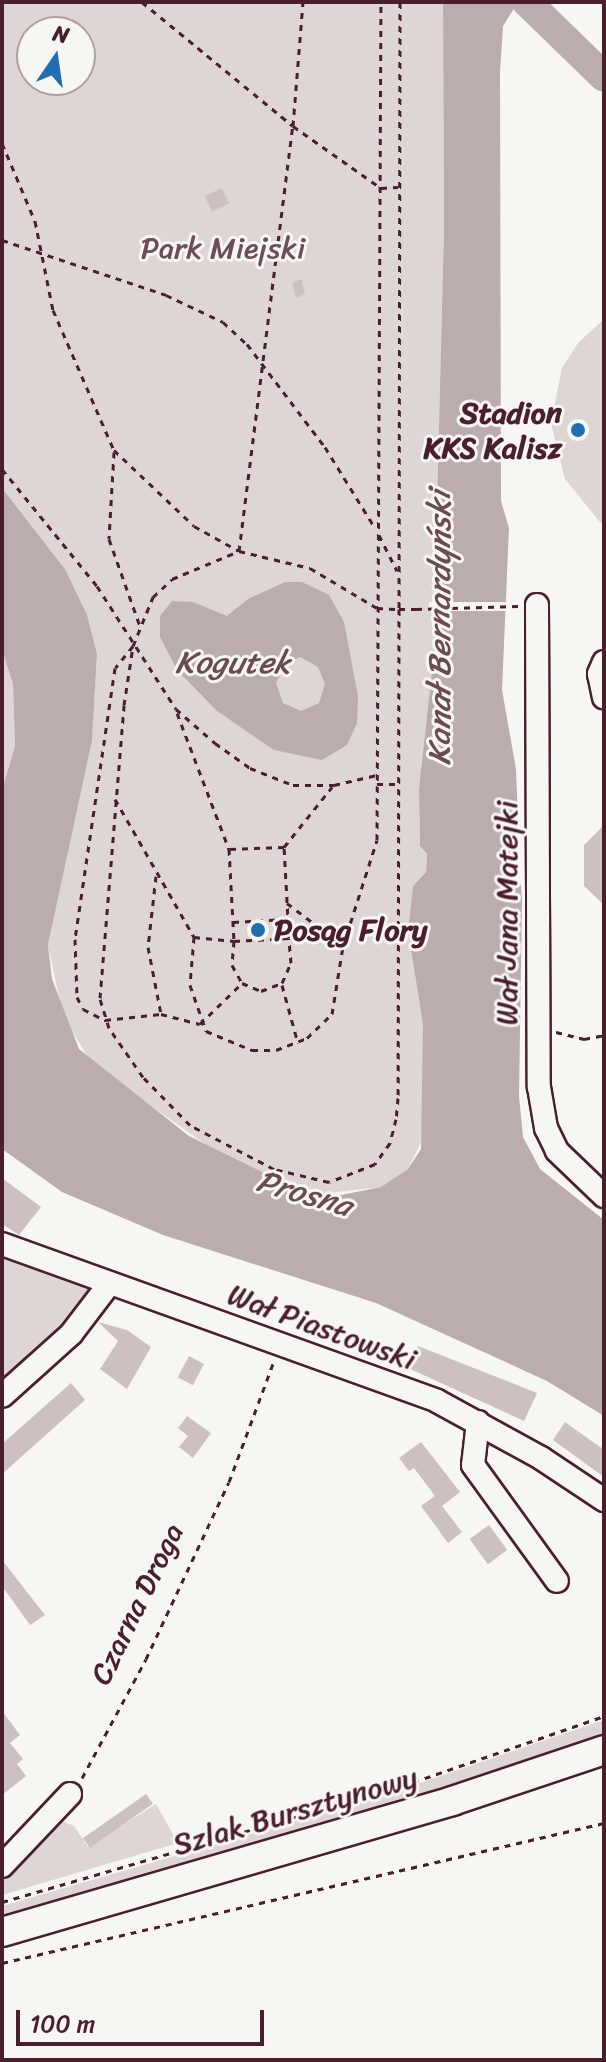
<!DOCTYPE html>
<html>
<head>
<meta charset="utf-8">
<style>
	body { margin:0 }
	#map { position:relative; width:606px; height:2062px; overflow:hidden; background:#f6f6f2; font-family:Sriracha,sans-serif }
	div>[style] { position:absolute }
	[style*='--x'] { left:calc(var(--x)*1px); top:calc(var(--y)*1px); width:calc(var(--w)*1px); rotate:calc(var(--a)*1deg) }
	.green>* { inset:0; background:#ddd6d5 }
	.water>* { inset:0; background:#bbadae }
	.pier>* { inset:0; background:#f6f6f2; transform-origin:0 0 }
	.river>* { height:30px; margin:-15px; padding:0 15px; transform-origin:15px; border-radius:15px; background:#bbadae }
	.building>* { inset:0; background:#ccc1c0; transform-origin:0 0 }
	.path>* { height:3px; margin-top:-1.5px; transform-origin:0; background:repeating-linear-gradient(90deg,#4a1f2b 0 6px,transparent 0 12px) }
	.roads { filter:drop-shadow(2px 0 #4a1f2b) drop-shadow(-2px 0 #4a1f2b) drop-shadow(0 2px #4a1f2b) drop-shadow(0 -2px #4a1f2b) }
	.minor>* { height:22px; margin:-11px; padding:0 11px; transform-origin:11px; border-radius:11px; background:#f6f6f2 }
	.major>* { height:28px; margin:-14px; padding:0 14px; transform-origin:14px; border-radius:14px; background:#f6f6f2 }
	.dots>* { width:22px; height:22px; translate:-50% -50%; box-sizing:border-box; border:4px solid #f6f6f2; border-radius:50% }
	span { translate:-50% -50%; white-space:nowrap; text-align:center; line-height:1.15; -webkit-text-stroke:6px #f6f6f2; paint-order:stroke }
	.park-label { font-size:30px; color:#6f4d56 }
	.poi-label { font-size:30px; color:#4a1f2b; font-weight:700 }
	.right { translate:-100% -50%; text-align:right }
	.left { translate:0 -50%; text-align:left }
	.street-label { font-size:30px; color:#4a1f2b }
	.water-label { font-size:32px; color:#6c4a52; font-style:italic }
	.frame { position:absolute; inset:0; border:4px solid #4a1f2b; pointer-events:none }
	.north { position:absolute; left:16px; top:16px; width:80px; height:80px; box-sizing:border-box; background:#f6f6f2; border:2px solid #b1a0a2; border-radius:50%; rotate:13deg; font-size:22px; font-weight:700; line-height:32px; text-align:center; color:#4a1f2b }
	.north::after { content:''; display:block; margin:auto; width:28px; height:36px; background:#1f6fb2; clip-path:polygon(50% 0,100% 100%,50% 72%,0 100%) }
	.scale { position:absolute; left:16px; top:2010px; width:248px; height:36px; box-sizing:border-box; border:4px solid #4a1f2b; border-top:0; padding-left:10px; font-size:24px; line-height:28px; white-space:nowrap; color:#4a1f2b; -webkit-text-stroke:6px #f6f6f2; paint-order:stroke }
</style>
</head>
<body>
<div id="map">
	<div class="green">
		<i style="clip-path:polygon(evenodd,2px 2px,443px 2px,444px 227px,433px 661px,419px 788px,420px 846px,427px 854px,426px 872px,413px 886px,408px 931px,423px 1025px,423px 1138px,408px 1169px,381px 1187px,320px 1194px,281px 1183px,215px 1151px,92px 1064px,63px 1016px,48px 945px,92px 741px,97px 654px,65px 569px,2px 488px,2px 2px,32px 32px,80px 32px,80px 80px,32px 80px,32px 32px)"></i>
		<i style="clip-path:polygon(604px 319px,604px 527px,565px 479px,551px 423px,562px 368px,578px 343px)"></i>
		<i style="clip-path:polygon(2px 650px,13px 684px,15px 746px,2px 790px)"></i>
		<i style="clip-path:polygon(2px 1250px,93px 1288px,88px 1302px,2px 1388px)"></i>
		<i style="clip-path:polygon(604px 1720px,604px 1741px,2px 1921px,2px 1906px,379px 1797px)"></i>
		<i style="clip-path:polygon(156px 1804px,178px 1843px,2px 1895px,2px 1873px,60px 1820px,74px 1826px,88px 1847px)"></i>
	</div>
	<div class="water">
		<i style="clip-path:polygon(443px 2px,518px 2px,503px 26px,500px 72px,501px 501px,509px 528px,502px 690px,516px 769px,519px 845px,510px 854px,510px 873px,521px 885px,522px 901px,519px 1096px,523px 1137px,540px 1169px,604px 1220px,604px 1416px,547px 1381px,376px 1303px,163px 1235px,62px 1192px,2px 1149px,2px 790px,15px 746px,13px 684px,2px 650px,2px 488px,65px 569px,87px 615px,97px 654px,92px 741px,48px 945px,52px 979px,79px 1049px,189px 1136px,297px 1189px,341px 1195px,381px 1187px,408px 1169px,421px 1149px,423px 1025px,408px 931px,413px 886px,426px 872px,427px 854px,420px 846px,419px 788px,433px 661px,444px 227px)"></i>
		<i style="clip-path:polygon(evenodd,285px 582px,302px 582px,329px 595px,344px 622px,358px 696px,357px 723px,347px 745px,322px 760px,274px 750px,217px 711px,177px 670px,160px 637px,160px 616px,172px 601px,193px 602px,227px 616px,248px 599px,285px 582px,300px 657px,318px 667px,325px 684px,319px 703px,301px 711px,283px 703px,276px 683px,286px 663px,300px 657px)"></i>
	</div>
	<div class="pier">
		<i style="left:508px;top:602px;width:9px;height:79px;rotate:90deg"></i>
	</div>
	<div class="river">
		<i style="--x:527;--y:2;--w:107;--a:44.2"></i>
	</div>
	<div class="building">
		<i style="left:222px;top:188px;width:17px;height:19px;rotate:65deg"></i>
		<i style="clip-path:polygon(301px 279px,305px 294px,296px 298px,292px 283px)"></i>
		<i style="clip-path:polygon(604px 825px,604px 905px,584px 886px,584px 845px)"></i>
		<i style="clip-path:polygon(2px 1178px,41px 1207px,19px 1235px,2px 1224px)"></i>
		<i style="clip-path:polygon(98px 1322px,127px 1330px,151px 1347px,127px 1389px,100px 1369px,118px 1341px)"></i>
		<i style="clip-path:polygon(418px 1346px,537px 1393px,524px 1421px,408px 1368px)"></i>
		<i style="left:189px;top:1356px;width:17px;height:24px;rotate:28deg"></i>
		<i style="clip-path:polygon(71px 1383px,85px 1400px,2px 1474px,2px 1444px)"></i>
		<i style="clip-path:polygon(187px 1416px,211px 1433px,193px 1458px,179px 1447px,188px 1436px,178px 1428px)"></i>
		<i style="clip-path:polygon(565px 1422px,604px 1450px,604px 1477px,553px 1440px)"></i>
		<i style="clip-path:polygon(421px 1442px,460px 1492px,442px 1506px,462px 1532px,448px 1543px,421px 1506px,435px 1496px,414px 1468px,409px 1471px,399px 1458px)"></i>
		<i style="left:489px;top:1525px;width:31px;height:24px;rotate:54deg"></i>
		<i style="clip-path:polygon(2px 1560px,45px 1615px,30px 1625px,2px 1586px)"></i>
		<i style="clip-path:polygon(2px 1711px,20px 1735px,10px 1743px,23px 1759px,17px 1764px,26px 1776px,2px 1795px)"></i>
		<i style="left:146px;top:1794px;width:12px;height:77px;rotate:55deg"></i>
	</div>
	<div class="path">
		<i style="--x:142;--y:2;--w:195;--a:39.4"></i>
		<i style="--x:293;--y:126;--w:108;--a:35.2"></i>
		<i style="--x:381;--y:188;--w:17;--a:-3"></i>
		<i style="--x:400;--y:2;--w:607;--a:90.09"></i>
		<i style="--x:399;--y:609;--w:489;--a:90.1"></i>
		<i style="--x:398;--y:1098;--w:21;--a:95"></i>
		<i style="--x:396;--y:1119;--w:25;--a:104"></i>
		<i style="--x:390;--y:1143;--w:26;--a:126"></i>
		<i style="--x:375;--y:1164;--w:49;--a:158.6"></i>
		<i style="--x:329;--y:1182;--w:57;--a:-166.7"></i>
		<i style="--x:274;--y:1169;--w:95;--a:-152.4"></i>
		<i style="--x:190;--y:1125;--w:67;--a:-134.4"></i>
		<i style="--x:143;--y:1077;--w:60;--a:-124.8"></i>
		<i style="--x:109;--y:1028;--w:31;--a:-107"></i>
		<i style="--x:100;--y:998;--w:294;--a:-85.3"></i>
		<i style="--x:124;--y:705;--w:60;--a:-81.3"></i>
		<i style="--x:133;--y:646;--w:53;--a:-67.8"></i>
		<i style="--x:153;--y:597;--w:26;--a:-43"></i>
		<i style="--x:172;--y:579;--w:73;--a:-22.7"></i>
		<i style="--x:239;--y:551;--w:73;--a:13.5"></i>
		<i style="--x:310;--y:568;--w:78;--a:30.8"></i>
		<i style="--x:377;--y:608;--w:22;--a:3"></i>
		<i style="--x:399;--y:609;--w:17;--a:0"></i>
		<i style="--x:416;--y:609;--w:104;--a:-1.7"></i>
		<i style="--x:2;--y:143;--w:85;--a:67.1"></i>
		<i style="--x:35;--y:221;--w:91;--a:78.6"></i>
		<i style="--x:53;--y:310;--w:153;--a:66.5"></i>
		<i style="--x:114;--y:450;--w:110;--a:43.5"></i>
		<i style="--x:194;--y:526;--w:51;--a:29.1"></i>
		<i style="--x:239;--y:551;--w:428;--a:-82.8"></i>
		<i style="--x:293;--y:126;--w:124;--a:-85.4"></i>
		<i style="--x:2;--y:240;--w:173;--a:18.5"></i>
		<i style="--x:166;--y:295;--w:63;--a:25.3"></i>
		<i style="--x:223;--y:322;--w:33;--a:43"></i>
		<i style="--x:247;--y:344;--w:129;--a:52.9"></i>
		<i style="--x:325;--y:447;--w:95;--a:58.3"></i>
		<i style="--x:114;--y:452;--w:87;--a:93.3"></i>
		<i style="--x:109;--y:539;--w:92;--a:70.4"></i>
		<i style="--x:2;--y:469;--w:151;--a:50.9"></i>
		<i style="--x:97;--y:586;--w:146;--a:57.3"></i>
		<i style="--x:176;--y:709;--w:52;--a:41.1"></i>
		<i style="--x:215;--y:743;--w:43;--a:35.5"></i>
		<i style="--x:250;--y:768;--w:46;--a:21.6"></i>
		<i style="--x:293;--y:785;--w:41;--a:0"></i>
		<i style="--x:334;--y:785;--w:44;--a:-13.1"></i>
		<i style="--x:379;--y:535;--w:40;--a:63.4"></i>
		<i style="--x:133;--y:646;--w:28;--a:129"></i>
		<i style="--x:115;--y:668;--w:274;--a:98.4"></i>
		<i style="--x:75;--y:939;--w:58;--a:88"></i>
		<i style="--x:77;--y:997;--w:13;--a:63"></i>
		<i style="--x:83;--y:1009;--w:25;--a:27"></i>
		<i style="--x:105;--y:1020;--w:56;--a:-6.1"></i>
		<i style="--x:161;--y:1014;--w:40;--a:14.4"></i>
		<i style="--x:200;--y:1024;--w:59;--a:-44.3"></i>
		<i style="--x:177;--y:713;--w:146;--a:69.1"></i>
		<i style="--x:229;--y:849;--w:92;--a:86.9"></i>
		<i style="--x:234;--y:941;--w:55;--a:-3.1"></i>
		<i style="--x:289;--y:938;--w:91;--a:-93.1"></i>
		<i style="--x:284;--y:847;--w:55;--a:177.9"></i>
		<i style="--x:377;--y:784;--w:20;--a:0"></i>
		<i style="--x:115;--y:799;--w:159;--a:60.2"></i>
		<i style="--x:194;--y:937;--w:40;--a:5.7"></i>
		<i style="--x:234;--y:941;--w:24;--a:95"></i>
		<i style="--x:232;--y:965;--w:21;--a:61"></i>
		<i style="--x:242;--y:983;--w:21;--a:23"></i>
		<i style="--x:261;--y:991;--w:22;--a:-21"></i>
		<i style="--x:282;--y:983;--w:22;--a:-66"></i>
		<i style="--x:291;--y:963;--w:25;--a:-95"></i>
		<i style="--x:284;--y:847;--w:77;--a:-51.3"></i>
		<i style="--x:156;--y:876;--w:71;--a:96.4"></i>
		<i style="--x:148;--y:947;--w:68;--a:79"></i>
		<i style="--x:287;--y:903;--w:69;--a:37.4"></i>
		<i style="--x:233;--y:922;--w:55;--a:-3.1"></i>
		<i style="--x:194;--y:937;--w:48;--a:94.8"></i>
		<i style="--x:190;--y:985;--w:49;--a:70.8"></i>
		<i style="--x:206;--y:1031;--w:50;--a:22.4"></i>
		<i style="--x:252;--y:1050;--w:24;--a:0"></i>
		<i style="--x:276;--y:1050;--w:33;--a:-21"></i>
		<i style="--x:307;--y:1038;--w:35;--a:-44"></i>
		<i style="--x:332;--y:1014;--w:69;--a:-80.8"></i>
		<i style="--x:343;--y:946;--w:111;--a:-72.2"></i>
		<i style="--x:377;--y:840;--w:838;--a:-89.73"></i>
		<i style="--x:282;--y:985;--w:60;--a:74.6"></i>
		<i style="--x:556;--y:1032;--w:29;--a:14"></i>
		<i style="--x:584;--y:1039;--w:20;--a:-11"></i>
		<i style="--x:82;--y:1778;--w:135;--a:-61.7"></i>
		<i style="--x:146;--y:1659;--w:195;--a:-64.9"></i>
		<i style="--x:229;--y:1482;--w:129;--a:-69.6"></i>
		<i style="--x:2;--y:1902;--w:416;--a:-16.2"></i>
		<i style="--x:402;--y:1786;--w:214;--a:-19.1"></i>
		<i style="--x:2;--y:1963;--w:618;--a:-13.09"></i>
	</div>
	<div class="roads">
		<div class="minor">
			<i style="--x:537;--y:605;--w:482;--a:89.8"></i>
			<i style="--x:539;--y:1087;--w:42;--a:80.3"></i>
			<i style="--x:546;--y:1128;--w:25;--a:64"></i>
			<i style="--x:557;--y:1151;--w:65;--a:43.8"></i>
			<i style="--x:604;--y:662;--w:13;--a:113"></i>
			<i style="--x:599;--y:674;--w:24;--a:78"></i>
			<i style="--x:2;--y:1244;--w:462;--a:19.8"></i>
			<i style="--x:437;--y:1401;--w:119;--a:28.7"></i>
			<i style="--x:541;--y:1458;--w:76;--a:33.7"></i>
			<i style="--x:2;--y:1396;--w:93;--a:-41.9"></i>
			<i style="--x:71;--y:1334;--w:64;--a:-52.6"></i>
			<i style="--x:478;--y:1422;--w:43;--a:96.6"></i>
			<i style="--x:473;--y:1465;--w:143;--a:54.1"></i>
			<i style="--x:2;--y:1866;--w:99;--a:-46.6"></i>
		</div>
		<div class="major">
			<i style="--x:2;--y:1932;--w:469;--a:-16.2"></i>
			<i style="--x:452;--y:1801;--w:160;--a:-18.5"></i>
		</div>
	</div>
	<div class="dots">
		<i style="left:578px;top:430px;background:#1f6fb2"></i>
		<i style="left:258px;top:930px;background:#1f6fb2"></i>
	</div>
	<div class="park-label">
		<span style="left:223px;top:248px">Park Miejski</span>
	</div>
	<div class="poi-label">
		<span class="right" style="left:562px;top:430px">Stadion<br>KKS Kalisz</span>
		<span class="left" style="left:274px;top:930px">Posąg Flory</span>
	</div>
	<div class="street-label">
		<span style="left:507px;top:913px;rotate:-90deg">Wał Jana Matejki</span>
		<span style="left:322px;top:1327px;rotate:20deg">Wał Piastowski</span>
		<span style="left:137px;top:1604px;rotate:-64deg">Czarna Droga</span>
		<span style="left:295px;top:1811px;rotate:-16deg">Szlak Bursztynowy</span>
	</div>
	<div class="water-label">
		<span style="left:440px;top:628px;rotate:-90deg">Kanał Bernardyński</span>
		<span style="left:233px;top:663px">Kogutek</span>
		<span style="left:304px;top:1194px;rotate:16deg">Prosna</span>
	</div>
	<div class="frame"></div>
	<div class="north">N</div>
	<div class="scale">100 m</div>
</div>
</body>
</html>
